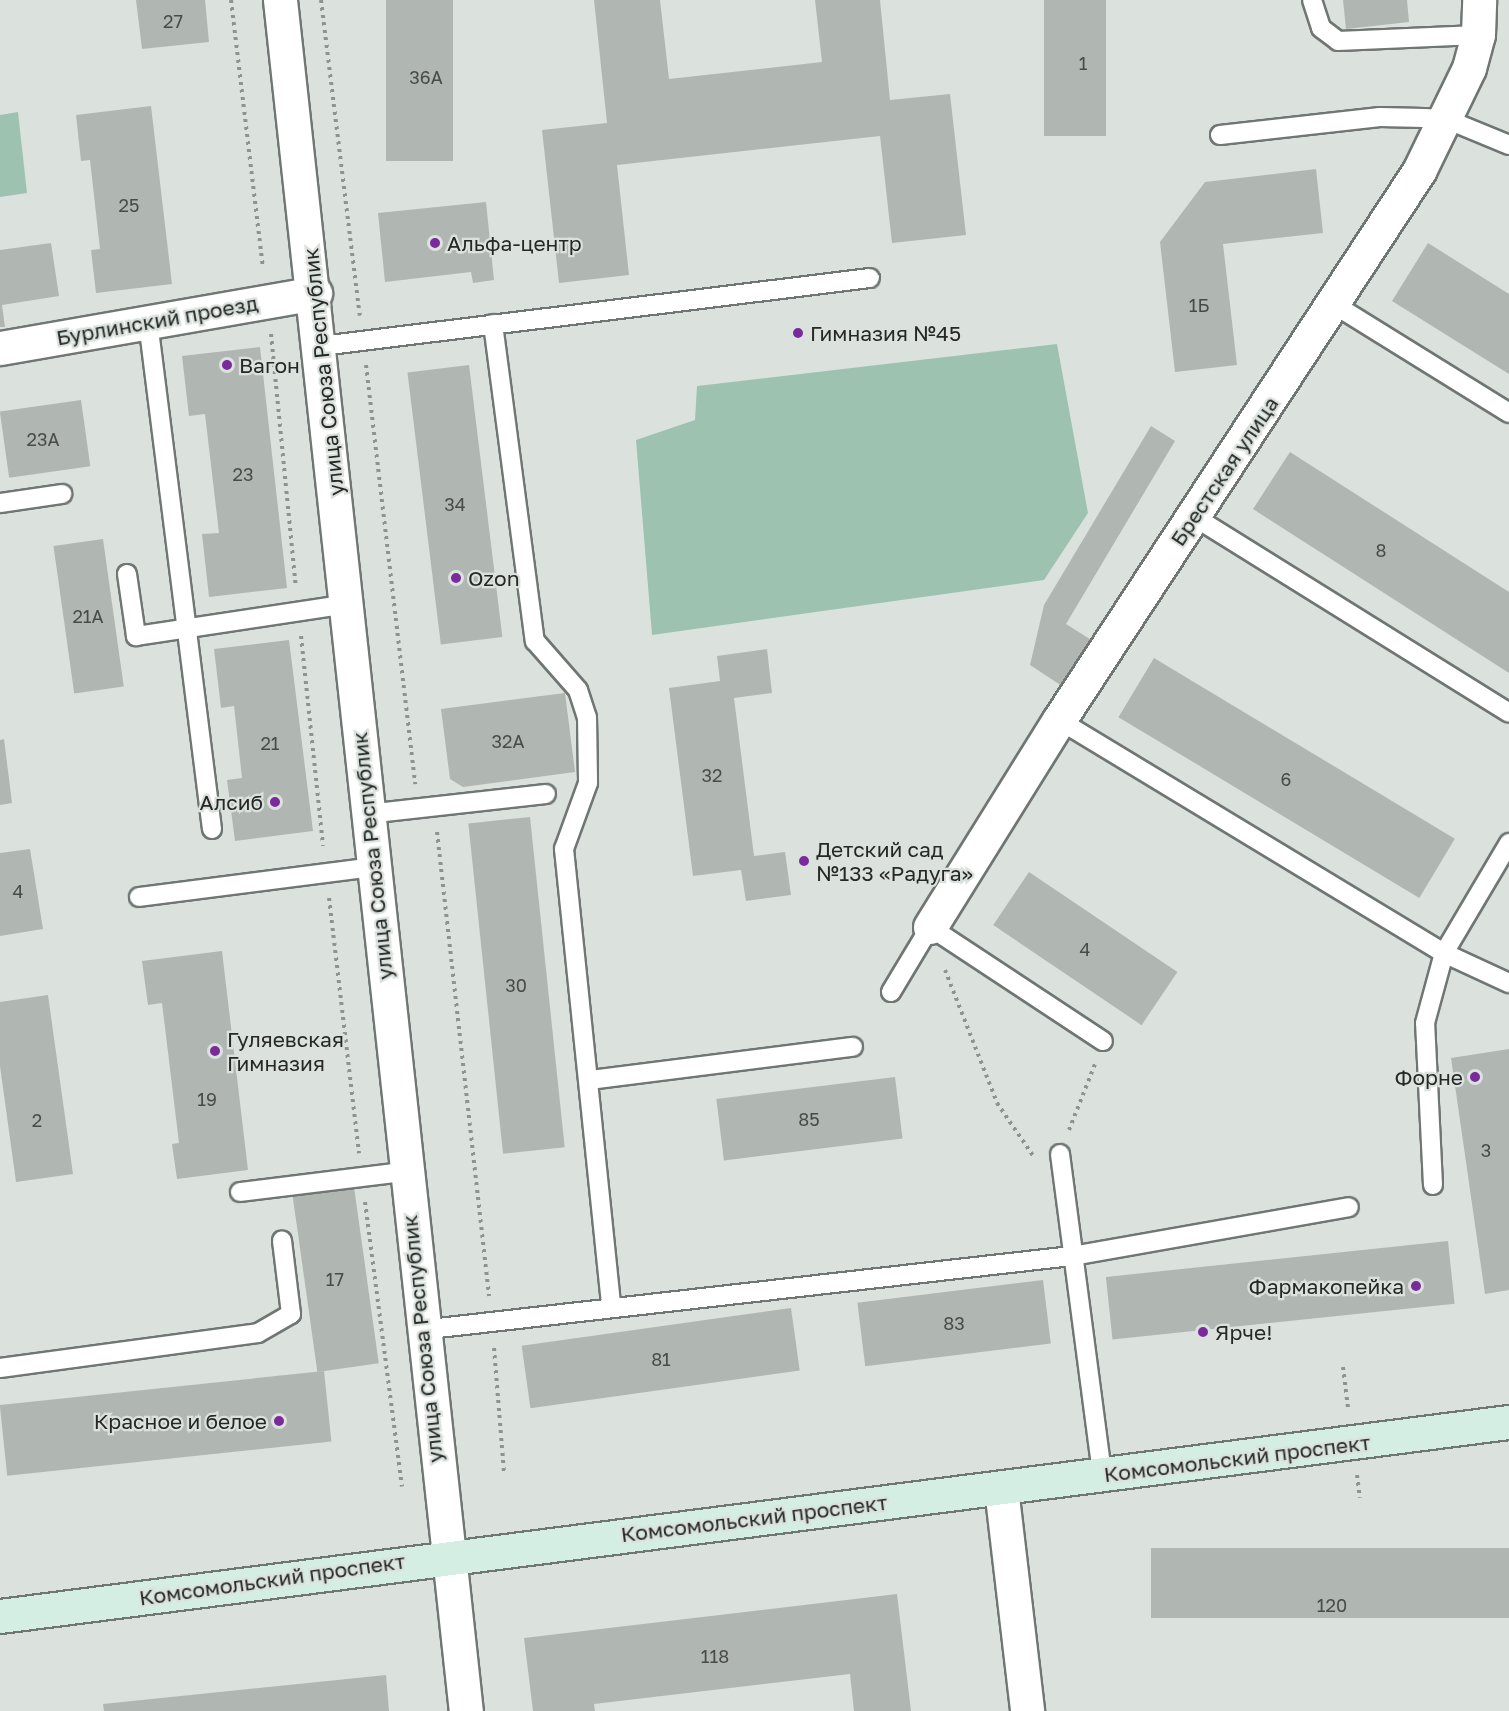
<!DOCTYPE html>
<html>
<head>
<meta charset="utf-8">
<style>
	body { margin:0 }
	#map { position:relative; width:1509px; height:1711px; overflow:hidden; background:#dbe2de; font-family:"Golos Text",sans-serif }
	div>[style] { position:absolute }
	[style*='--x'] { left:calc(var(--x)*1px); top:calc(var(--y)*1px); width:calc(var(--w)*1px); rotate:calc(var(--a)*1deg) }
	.green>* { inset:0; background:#9dc3b0 }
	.building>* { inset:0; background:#b0b7b3; transform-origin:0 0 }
	.path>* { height:4px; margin-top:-2px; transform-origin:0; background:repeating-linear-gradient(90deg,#8e9390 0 3px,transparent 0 7.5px) }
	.roads { filter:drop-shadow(2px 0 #6f7673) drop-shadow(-2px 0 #6f7673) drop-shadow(0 2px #6f7673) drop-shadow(0 -2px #6f7673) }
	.service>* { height:18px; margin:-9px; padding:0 9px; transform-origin:9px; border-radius:9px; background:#fff }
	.minor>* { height:33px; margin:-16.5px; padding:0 16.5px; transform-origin:16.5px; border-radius:16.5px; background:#fff }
	.secondary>* { height:33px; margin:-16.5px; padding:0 16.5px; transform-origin:16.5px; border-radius:16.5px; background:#d5eee3 }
	.dots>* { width:16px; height:16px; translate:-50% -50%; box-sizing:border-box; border:3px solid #dbe2de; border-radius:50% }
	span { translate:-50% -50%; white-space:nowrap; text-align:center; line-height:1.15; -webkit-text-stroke:4.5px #dbe2de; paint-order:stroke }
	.number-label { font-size:18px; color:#484c49 }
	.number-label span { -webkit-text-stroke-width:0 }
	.poi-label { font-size:21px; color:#252826 }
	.left { translate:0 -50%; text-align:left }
	.right { translate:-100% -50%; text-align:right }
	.street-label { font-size:21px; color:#252826 }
</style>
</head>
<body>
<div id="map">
	<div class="green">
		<i style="clip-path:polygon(18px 112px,27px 193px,0 197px,0 115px)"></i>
		<i style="clip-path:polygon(1057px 344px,1088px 513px,1044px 580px,652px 635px,636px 440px,695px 420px,697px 386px)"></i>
	</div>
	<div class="building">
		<i style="clip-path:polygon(136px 0,205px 0,209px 42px,142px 49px)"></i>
		<i style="left:386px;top:0;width:67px;height:161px"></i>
		<i style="clip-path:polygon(594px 0,660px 0,669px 79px,822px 62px,815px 0,880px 0,890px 100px,950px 94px,966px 235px,892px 243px,880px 136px,617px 165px,629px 275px,559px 283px,542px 130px,607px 123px)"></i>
		<i style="left:1044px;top:0;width:62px;height:136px"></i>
		<i style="clip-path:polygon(1343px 0,1407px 0,1409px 22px,1346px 29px)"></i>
		<i style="clip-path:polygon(151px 106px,172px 284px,96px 293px,91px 250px,100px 249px,90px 160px,81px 161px,76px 115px)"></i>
		<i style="clip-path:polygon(1316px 169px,1323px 233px,1223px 244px,1237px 365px,1175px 372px,1160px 242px,1205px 182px)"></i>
		<i style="clip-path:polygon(486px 202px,494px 280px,473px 283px,471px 272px,385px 282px,378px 213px)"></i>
		<i style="clip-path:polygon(51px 243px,59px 296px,2px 305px,5px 327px,0 327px,0 250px)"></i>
		<i style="clip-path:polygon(1428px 243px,1509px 294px,1509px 374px,1392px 301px)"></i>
		<i style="clip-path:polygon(260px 347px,287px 588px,209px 597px,202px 534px,219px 533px,205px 414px,189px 416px,182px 356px)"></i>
		<i style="left:469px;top:365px;width:274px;height:62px;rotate:83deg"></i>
		<i style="left:81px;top:400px;width:67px;height:82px;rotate:82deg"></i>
		<i style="clip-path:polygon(1151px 426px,1175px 441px,1066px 624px,1093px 641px,1062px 686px,1030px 665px,1044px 605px)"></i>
		<i style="clip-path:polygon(1290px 452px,1509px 592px,1509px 673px,1253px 509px)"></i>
		<i style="left:103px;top:539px;width:149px;height:50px;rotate:82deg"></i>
		<i style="clip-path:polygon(289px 640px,313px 831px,235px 841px,227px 780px,242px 778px,234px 706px,221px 708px,214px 649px)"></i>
		<i style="clip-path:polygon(767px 649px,772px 693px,734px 698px,754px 856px,785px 852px,791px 895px,746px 901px,741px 870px,693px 876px,669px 688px,720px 681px,717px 656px)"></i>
		<i style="left:1154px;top:658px;width:351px;height:69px;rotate:31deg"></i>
		<i style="clip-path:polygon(565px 693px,575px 772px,463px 787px,450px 779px,441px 709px)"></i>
		<i style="clip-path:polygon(4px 739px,12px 803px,0 805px,0 740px)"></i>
		<i style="left:530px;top:817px;width:332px;height:62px;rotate:84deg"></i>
		<i style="clip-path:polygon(30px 849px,43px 929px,0 936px,0 853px)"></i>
		<i style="left:1029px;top:872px;width:179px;height:64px;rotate:34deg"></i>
		<i style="clip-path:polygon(222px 951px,248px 1170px,177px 1179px,172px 1144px,179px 1143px,162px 1003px,148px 1005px,142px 961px)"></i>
		<i style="clip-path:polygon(48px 995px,73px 1174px,16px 1182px,0 1066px,0 1002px)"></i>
		<i style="clip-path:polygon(1509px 1049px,1509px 1290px,1485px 1294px,1451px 1058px)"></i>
		<i style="left:895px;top:1077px;width:62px;height:180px;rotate:83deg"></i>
		<i style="left:354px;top:1187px;width:178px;height:62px;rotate:82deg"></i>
		<i style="left:1448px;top:1241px;width:63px;height:344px;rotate:84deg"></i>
		<i style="left:1043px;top:1280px;width:64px;height:187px;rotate:83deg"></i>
		<i style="left:791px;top:1308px;width:63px;height:272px;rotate:82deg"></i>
		<i style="left:324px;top:1371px;width:71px;height:326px;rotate:84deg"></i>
		<i style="left:1509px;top:1548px;width:70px;height:358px;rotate:90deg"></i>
		<i style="clip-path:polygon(897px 1594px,911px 1711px,854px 1711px,850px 1674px,594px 1704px,595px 1711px,533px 1711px,524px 1638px)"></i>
		<i style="clip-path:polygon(386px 1675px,389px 1711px,104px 1711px,103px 1704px)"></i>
	</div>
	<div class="path">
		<i style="--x:231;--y:0;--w:269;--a:83.2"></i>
		<i style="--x:321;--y:0;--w:318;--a:83"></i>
		<i style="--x:271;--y:334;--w:254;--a:84.4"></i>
		<i style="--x:366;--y:365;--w:422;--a:83.3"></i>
		<i style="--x:301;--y:636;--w:211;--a:84"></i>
		<i style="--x:437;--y:832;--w:467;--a:83.6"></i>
		<i style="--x:329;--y:898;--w:257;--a:83.3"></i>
		<i style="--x:945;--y:970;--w:143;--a:68.6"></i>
		<i style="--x:997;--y:1103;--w:65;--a:55.6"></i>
		<i style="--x:1069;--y:1130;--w:71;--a:-68.5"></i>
		<i style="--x:365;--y:1202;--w:287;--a:82.6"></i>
		<i style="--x:494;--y:1348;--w:125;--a:85.4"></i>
		<i style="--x:1343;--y:1367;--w:41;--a:83"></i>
		<i style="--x:1357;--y:1475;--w:23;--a:83"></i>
	</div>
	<div class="roads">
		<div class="service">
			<i style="--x:1312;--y:0;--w:29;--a:72"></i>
			<i style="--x:1321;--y:28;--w:21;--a:37"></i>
			<i style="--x:1338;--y:41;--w:140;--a:-2.5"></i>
			<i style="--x:1220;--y:135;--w:161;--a:-6.4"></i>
			<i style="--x:1380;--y:117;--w:44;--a:1.3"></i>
			<i style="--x:1424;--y:118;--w:22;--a:3"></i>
			<i style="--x:1446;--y:119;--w:68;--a:22.4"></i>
			<i style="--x:1335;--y:305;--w:205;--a:31.8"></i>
			<i style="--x:148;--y:322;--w:511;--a:82.81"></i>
			<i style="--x:493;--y:324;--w:320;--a:82.5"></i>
			<i style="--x:535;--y:641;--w:65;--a:48.7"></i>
			<i style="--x:578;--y:690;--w:28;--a:72"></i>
			<i style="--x:587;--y:717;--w:66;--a:89.1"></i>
			<i style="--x:588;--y:783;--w:70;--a:110"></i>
			<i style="--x:564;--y:849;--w:459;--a:84.1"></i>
			<i style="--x:321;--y:346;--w:553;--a:-7.06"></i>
			<i style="--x:0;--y:503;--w:63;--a:-8.3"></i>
			<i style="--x:1193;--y:516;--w:372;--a:31.9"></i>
			<i style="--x:127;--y:574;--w:63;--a:81.7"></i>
			<i style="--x:136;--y:636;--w:213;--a:-8.6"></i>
			<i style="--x:1059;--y:720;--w:450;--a:31.2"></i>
			<i style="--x:1444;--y:953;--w:72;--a:24.8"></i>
			<i style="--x:367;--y:814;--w:180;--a:-6.4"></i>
			<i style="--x:139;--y:897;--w:236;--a:-7.3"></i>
			<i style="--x:891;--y:992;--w:76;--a:-59"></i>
			<i style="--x:930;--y:927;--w:207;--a:33.4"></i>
			<i style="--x:590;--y:1080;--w:265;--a:-7.2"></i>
			<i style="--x:1060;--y:1154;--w:324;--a:82.5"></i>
			<i style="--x:1433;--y:1185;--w:162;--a:-92.8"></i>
			<i style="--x:1425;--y:1023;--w:73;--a:-74.8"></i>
			<i style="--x:1444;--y:953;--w:128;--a:-59.4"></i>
			<i style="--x:240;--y:1192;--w:165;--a:-7"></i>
			<i style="--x:421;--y:1330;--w:655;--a:-6.49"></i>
			<i style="--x:1072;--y:1256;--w:281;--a:-10"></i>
			<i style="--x:0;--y:1368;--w:260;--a:-7.7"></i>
			<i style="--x:258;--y:1333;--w:38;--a:-30"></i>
			<i style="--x:291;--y:1314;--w:74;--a:-97"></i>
		</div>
		<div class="minor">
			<i style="--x:280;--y:0;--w:1721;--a:83.8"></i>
			<i style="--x:0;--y:348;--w:320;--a:-9.9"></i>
			<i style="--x:930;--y:927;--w:244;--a:-58.1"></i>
			<i style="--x:1059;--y:720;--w:657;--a:-56.75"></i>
			<i style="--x:1419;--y:171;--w:114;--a:-64.1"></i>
			<i style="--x:1469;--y:68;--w:34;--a:-75"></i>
			<i style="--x:1478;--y:35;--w:35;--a:-88"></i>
			<i style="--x:1001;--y:1488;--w:225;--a:83.3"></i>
		</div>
		<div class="secondary">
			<i style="--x:0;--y:1616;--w:1521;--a:-7.33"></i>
		</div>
	</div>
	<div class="dots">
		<i style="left:435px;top:243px;background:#7b2a9b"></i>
		<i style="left:798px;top:333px;background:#7b2a9b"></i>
		<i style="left:227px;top:365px;background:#7b2a9b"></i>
		<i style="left:456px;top:578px;background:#7b2a9b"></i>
		<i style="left:275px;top:802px;background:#7b2a9b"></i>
		<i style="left:804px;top:861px;background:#7b2a9b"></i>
		<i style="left:215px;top:1051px;background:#7b2a9b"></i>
		<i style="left:1475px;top:1077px;background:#7b2a9b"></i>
		<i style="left:1416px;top:1286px;background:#7b2a9b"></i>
		<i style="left:1203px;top:1332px;background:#7b2a9b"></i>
		<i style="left:279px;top:1421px;background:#7b2a9b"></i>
	</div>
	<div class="number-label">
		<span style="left:173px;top:21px">27</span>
		<span style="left:1083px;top:63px">1</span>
		<span style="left:426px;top:77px">36А</span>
		<span style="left:129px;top:205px">25</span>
		<span style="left:1199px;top:305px">1Б</span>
		<span style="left:43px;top:439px">23А</span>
		<span style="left:243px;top:474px">23</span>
		<span style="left:455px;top:504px">34</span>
		<span style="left:1381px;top:550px">8</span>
		<span style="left:88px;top:616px">21А</span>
		<span style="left:508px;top:741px">32А</span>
		<span style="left:270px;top:743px">21</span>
		<span style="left:712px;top:775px">32</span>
		<span style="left:1286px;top:779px">6</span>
		<span style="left:18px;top:891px">4</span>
		<span style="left:1085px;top:949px">4</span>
		<span style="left:516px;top:985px">30</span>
		<span style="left:207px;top:1099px">19</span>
		<span style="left:809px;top:1119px">85</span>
		<span style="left:37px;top:1120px">2</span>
		<span style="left:1486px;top:1150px">3</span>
		<span style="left:335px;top:1279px">17</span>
		<span style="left:954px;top:1323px">83</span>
		<span style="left:661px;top:1359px">81</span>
		<span style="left:1332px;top:1605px">120</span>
		<span style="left:715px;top:1656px">118</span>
	</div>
	<div class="poi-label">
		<span class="left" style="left:447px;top:243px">Альфа-центр</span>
		<span class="left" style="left:810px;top:333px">Гимназия №45</span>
		<span class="left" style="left:239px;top:365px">Вагон</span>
		<span class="left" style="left:468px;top:578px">Ozon</span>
		<span class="right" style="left:263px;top:802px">Алсиб</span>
		<span class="left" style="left:816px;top:861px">Детский сад<br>№133 «Радуга»</span>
		<span class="left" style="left:227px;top:1051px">Гуляевская<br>Гимназия</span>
		<span class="right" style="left:1463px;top:1077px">Форне</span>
		<span class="right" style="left:1404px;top:1286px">Фармакопейка</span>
		<span class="left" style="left:1215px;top:1332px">Ярче!</span>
		<span class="right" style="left:267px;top:1421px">Красное и белое</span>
	</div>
	<div class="street-label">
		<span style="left:157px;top:320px;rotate:-10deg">Бурлинский проезд</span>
		<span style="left:323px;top:372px;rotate:-96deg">улица Союза Республик</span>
		<span style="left:1224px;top:471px;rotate:-56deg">Брестская улица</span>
		<span style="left:372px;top:856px;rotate:-96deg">улица Союза Республик</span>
		<span style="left:422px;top:1339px;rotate:-96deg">улица Союза Республик</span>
		<span style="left:1237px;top:1458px;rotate:-7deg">Комсомольский проспект</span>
		<span style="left:754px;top:1518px;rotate:-7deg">Комсомольский проспект</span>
		<span style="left:272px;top:1579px;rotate:-8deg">Комсомольский проспект</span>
	</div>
</div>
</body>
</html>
